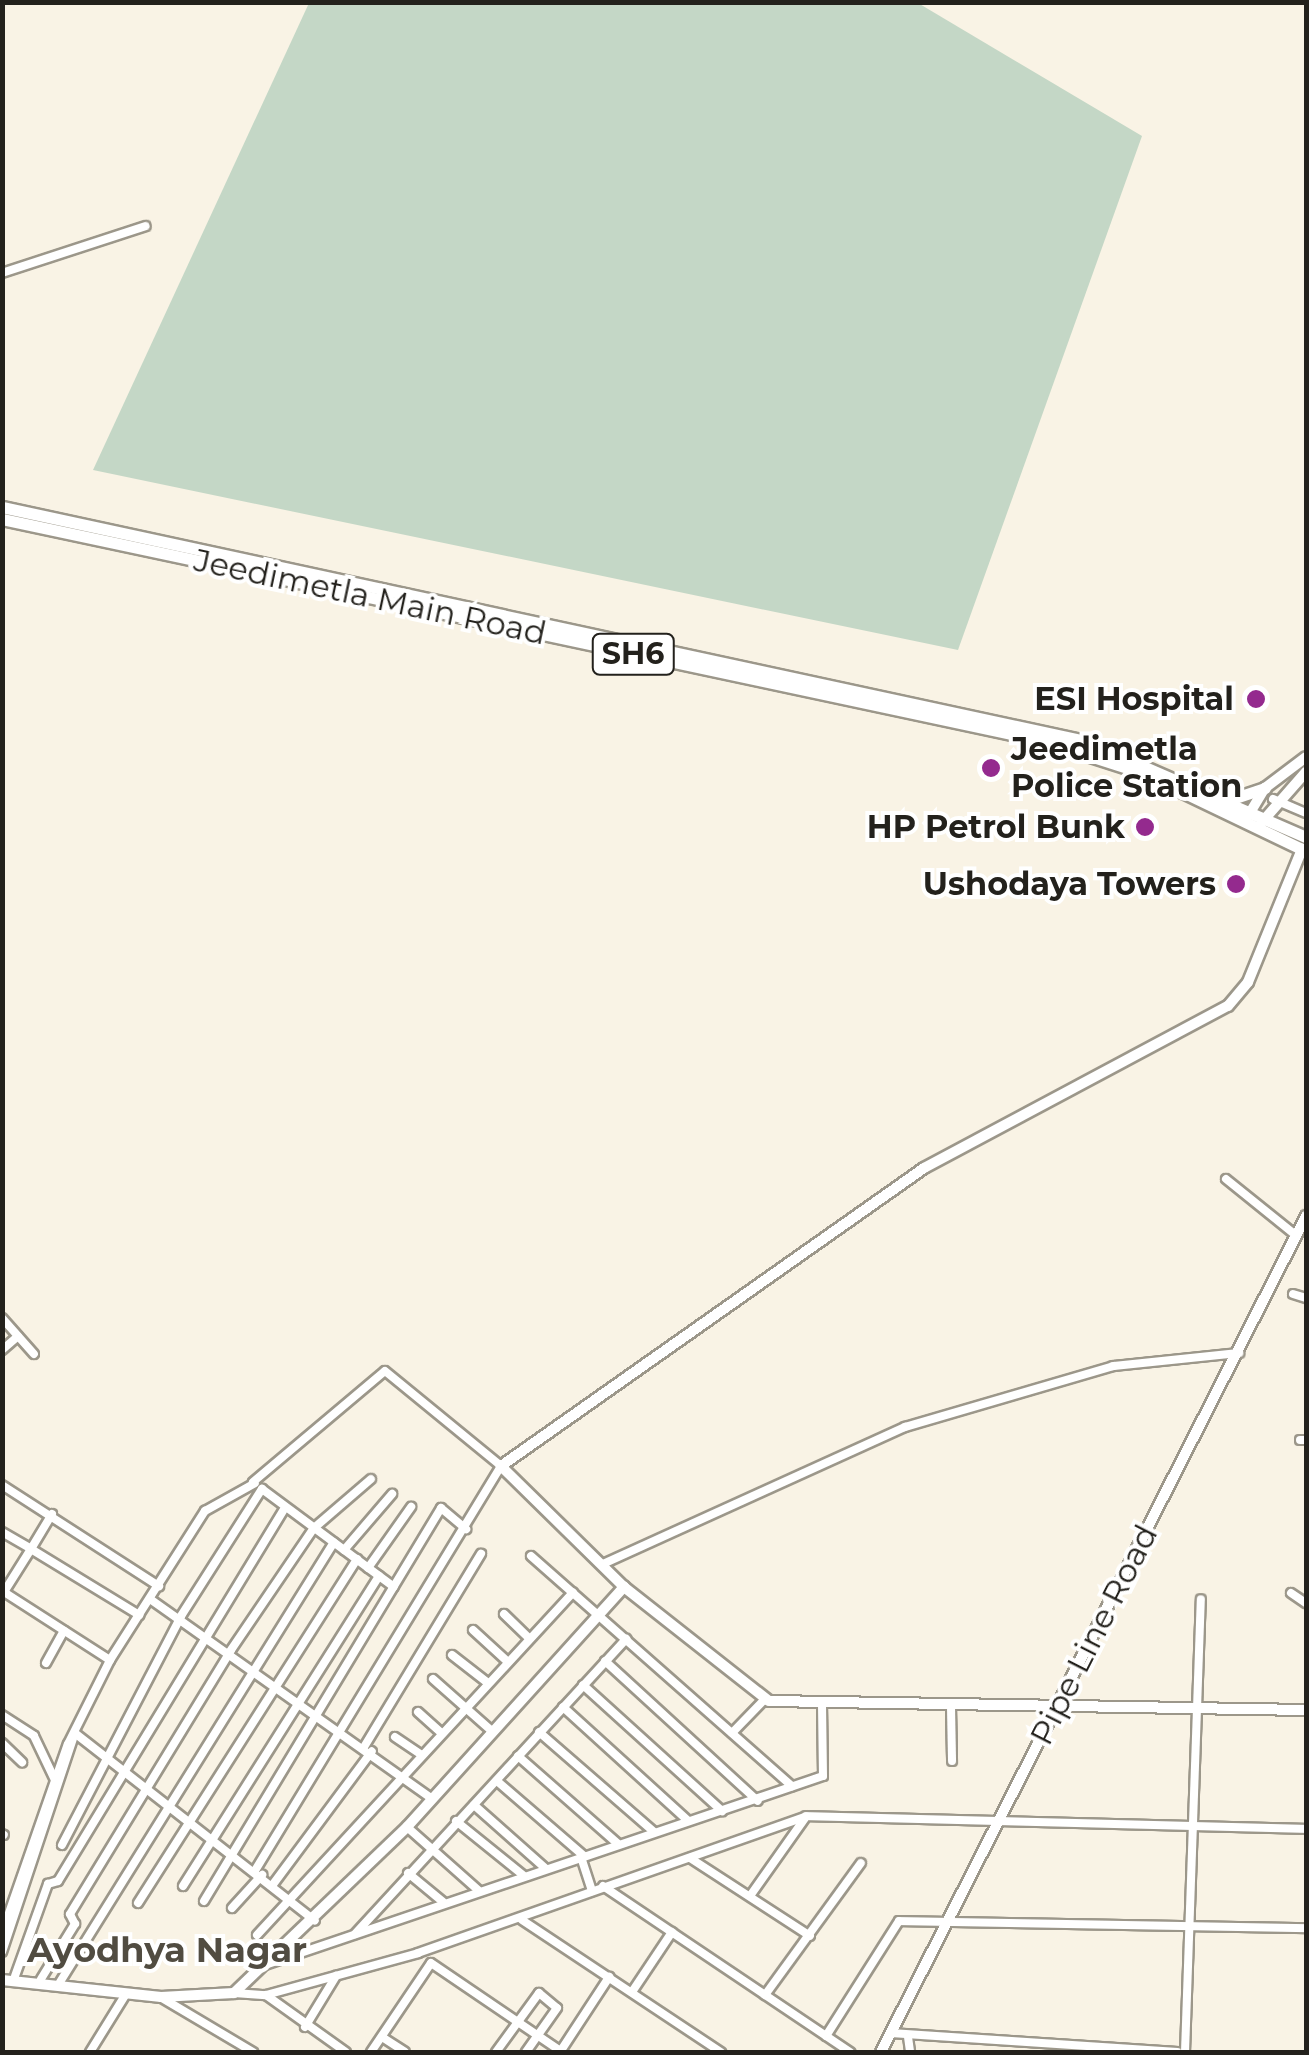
<!DOCTYPE html>
<html>
<head>
<meta charset="utf-8">
<style>
	body { margin:0 }
	#map { position:relative; width:1309px; height:2055px; overflow:hidden; background:#f9f3e5; font-family:Montserrat,sans-serif }
	div>[style] { position:absolute }
	[style*='--x'] { left:calc(var(--x)*1px); top:calc(var(--y)*1px); width:calc(var(--w)*1px); rotate:calc(var(--a)*1deg) }
	.green>* { inset:0; background:#c4d7c6 }
	.roads { filter:drop-shadow(2px 0 #9c978a) drop-shadow(-2px 0 #9c978a) drop-shadow(0 2px #9c978a) drop-shadow(0 -2px #9c978a) }
	.street>* { height:8px; margin:-4px; padding:0 4px; transform-origin:4px; border-radius:4px; background:#fff }
	.secondary>* { height:10px; margin:-5px; padding:0 5px; transform-origin:5px; border-radius:5px; background:#fff }
	.primary>* { height:11px; margin:-5.5px; padding:0 5.5px; transform-origin:5.5px; border-radius:5.5px; background:#fff }
	.dots>* { width:28px; height:28px; translate:-50% -50%; box-sizing:border-box; border:5px solid #fff; border-radius:50% }
	span { translate:-50% -50%; white-space:nowrap; text-align:center; line-height:1.15; -webkit-text-stroke:8px #fff; paint-order:stroke }
	.shield-label span { padding:2px 8px; background:#fff; border:2px solid; border-radius:8px; -webkit-text-stroke-width:0 }
	.shield-label { font-size:30px; color:#23211c; font-weight:700 }
	.street-label { font-size:32px; color:#23211c }
	.poi-label { font-size:32px; color:#23211c; font-weight:700 }
	.right { translate:-100% -50%; text-align:right }
	.left { translate:0 -50%; text-align:left }
	.neighbourhood-label { font-size:35px; color:#514c41; font-weight:700 }
	.frame { position:absolute; inset:0; border:5px solid #23211c; pointer-events:none }
</style>
</head>
<body>
<div id="map">
	<div class="green">
		<i style="clip-path:polygon(309px 3px,918px 3px,1142px 136px,958px 650px,93px 470px)"></i>
	</div>
	<div class="roads">
		<div class="street">
			<i style="--x:2;--y:273;--w:151;--a:-18.1"></i>
			<i style="--x:1273;--y:799;--w:36;--a:23"></i>
			<i style="--x:1226;--y:1179;--w:91;--a:38.8"></i>
			<i style="--x:1293;--y:1294;--w:14;--a:17"></i>
			<i style="--x:2;--y:1318;--w:48;--a:48.4"></i>
			<i style="--x:2;--y:1350;--w:21;--a:-41"></i>
			<i style="--x:1300;--y:1440;--w:6;--a:0"></i>
			<i style="--x:253;--y:1482;--w:172;--a:-40.1"></i>
			<i style="--x:385;--y:1371;--w:150;--a:39.3"></i>
			<i style="--x:501;--y:1466;--w:473;--a:121.3"></i>
			<i style="--x:2;--y:1485;--w:187;--a:32.8"></i>
			<i style="--x:52;--y:1514;--w:41;--a:121"></i>
			<i style="--x:31;--y:1549;--w:127;--a:31.4"></i>
			<i style="--x:2;--y:1532;--w:34;--a:30"></i>
			<i style="--x:31;--y:1549;--w:51;--a:122.1"></i>
			<i style="--x:4;--y:1592;--w:126;--a:32.7"></i>
			<i style="--x:344;--y:1550;--w:74;--a:-49.4"></i>
			<i style="--x:531;--y:1556;--w:348;--a:41.4"></i>
			<i style="--x:603;--y:1564;--w:332;--a:-24.4"></i>
			<i style="--x:905;--y:1427;--w:217;--a:-16.3"></i>
			<i style="--x:1113;--y:1366;--w:127;--a:-5.9"></i>
			<i style="--x:368;--y:1568;--w:75;--a:-54.8"></i>
			<i style="--x:1291;--y:1593;--w:18;--a:34"></i>
			<i style="--x:150;--y:1599;--w:346;--a:35.3"></i>
			<i style="--x:504;--y:1614;--w:35;--a:44"></i>
			<i style="--x:473;--y:1630;--w:47;--a:42.4"></i>
			<i style="--x:452;--y:1655;--w:46;--a:37.9"></i>
			<i style="--x:605;--y:1661;--w:207;--a:42.5"></i>
			<i style="--x:46;--y:1663;--w:37;--a:-61"></i>
			<i style="--x:433;--y:1679;--w:80;--a:41.5"></i>
			<i style="--x:583;--y:1685;--w:188;--a:42.2"></i>
			<i style="--x:563;--y:1707;--w:168;--a:42.3"></i>
			<i style="--x:951;--y:1707;--w:54;--a:88.9"></i>
			<i style="--x:418;--y:1712;--w:30;--a:42"></i>
			<i style="--x:2;--y:1715;--w:38;--a:33"></i>
			<i style="--x:34;--y:1736;--w:49;--a:64.5"></i>
			<i style="--x:539;--y:1732;--w:151;--a:41"></i>
			<i style="--x:732;--y:1733;--w:47;--a:-45.9"></i>
			<i style="--x:76;--y:1734;--w:303;--a:38"></i>
			<i style="--x:395;--y:1737;--w:30;--a:34"></i>
			<i style="--x:2;--y:1743;--w:28;--a:44"></i>
			<i style="--x:364;--y:1747;--w:226;--a:-58.8"></i>
			<i style="--x:518;--y:1756;--w:132;--a:41.3"></i>
			<i style="--x:497;--y:1781;--w:115;--a:40.8"></i>
			<i style="--x:474;--y:1805;--w:95;--a:41.6"></i>
			<i style="--x:456;--y:1821;--w:86;--a:38.9"></i>
			<i style="--x:407;--y:1827;--w:95;--a:41.6"></i>
			<i style="--x:2;--y:1834;--w:2;--a:27"></i>
			<i style="--x:62;--y:1845;--w:258;--a:-62.5"></i>
			<i style="--x:181;--y:1616;--w:151;--a:-57.5"></i>
			<i style="--x:262;--y:1489;--w:164;--a:36.6"></i>
			<i style="--x:581;--y:1857;--w:36;--a:72"></i>
			<i style="--x:690;--y:1858;--w:143;--a:33"></i>
			<i style="--x:408;--y:1873;--w:45;--a:39.6"></i>
			<i style="--x:274;--y:1883;--w:164;--a:-53.4"></i>
			<i style="--x:183;--y:1886;--w:367;--a:-57.7"></i>
			<i style="--x:603;--y:1886;--w:298;--a:33.9"></i>
			<i style="--x:750;--y:1896;--w:95;--a:-54.8"></i>
			<i style="--x:204;--y:1901;--w:459;--a:-58.9"></i>
			<i style="--x:441;--y:1508;--w:33;--a:40"></i>
			<i style="--x:138;--y:1903;--w:408;--a:-57.5"></i>
			<i style="--x:232;--y:1908;--w:45;--a:-47.7"></i>
			<i style="--x:522;--y:1920;--w:239;--a:33.6"></i>
			<i style="--x:2;--y:1933;--w:200;--a:-70.8"></i>
			<i style="--x:68;--y:1744;--w:94;--a:-63.4"></i>
			<i style="--x:110;--y:1660;--w:177;--a:-57.5"></i>
			<i style="--x:205;--y:1511;--w:57;--a:-29.2"></i>
			<i style="--x:355;--y:1934;--w:401;--a:-47.4"></i>
			<i style="--x:257;--y:1935;--w:466;--a:-47.3"></i>
			<i style="--x:2;--y:1952;--w:225;--a:-71.6"></i>
			<i style="--x:265;--y:1965;--w:589;--a:-18.71"></i>
			<i style="--x:823;--y:1776;--w:71;--a:-90.8"></i>
			<i style="--x:15;--y:1976;--w:98;--a:-70.3"></i>
			<i style="--x:48;--y:1884;--w:10;--a:-17"></i>
			<i style="--x:58;--y:1881;--w:434;--a:-58.7"></i>
			<i style="--x:41;--y:1979;--w:65;--a:-58.3"></i>
			<i style="--x:75;--y:1924;--w:11;--a:-117"></i>
			<i style="--x:70;--y:1914;--w:309;--a:-58.6"></i>
			<i style="--x:231;--y:1650;--w:148;--a:-55.8"></i>
			<i style="--x:314;--y:1528;--w:75;--a:-40.7"></i>
			<i style="--x:60;--y:1982;--w:518;--a:-58.09"></i>
			<i style="--x:632;--y:1992;--w:72;--a:-56.3"></i>
			<i style="--x:234;--y:1993;--w:32;--a:4"></i>
			<i style="--x:266;--y:1995;--w:158;--a:-15.4"></i>
			<i style="--x:418;--y:1953;--w:411;--a:-19.4"></i>
			<i style="--x:806;--y:1816;--w:500;--a:1.49"></i>
			<i style="--x:266;--y:1995;--w:98;--a:35.5"></i>
			<i style="--x:765;--y:1995;--w:163;--a:-54"></i>
			<i style="--x:162;--y:1998;--w:106;--a:30.7"></i>
			<i style="--x:305;--y:2027;--w:60;--a:-58.7"></i>
			<i style="--x:891;--y:2033;--w:287;--a:3.8"></i>
			<i style="--x:826;--y:2036;--w:136;--a:-57.6"></i>
			<i style="--x:899;--y:1921;--w:407;--a:1"></i>
			<i style="--x:382;--y:2037;--w:27;--a:33"></i>
			<i style="--x:908;--y:2037;--w:15;--a:82"></i>
			<i style="--x:90;--y:2052;--w:68;--a:-58.2"></i>
			<i style="--x:371;--y:2052;--w:107;--a:-56"></i>
			<i style="--x:431;--y:1963;--w:158;--a:34.2"></i>
			<i style="--x:496;--y:2052;--w:73;--a:-53.9"></i>
			<i style="--x:539;--y:1993;--w:23;--a:40"></i>
			<i style="--x:557;--y:2008;--w:54;--a:125.2"></i>
			<i style="--x:560;--y:2052;--w:90;--a:-56.8"></i>
			<i style="--x:1185;--y:2052;--w:453;--a:-88"></i>
		</div>
		<div class="secondary">
			<i style="--x:1248;--y:816;--w:33;--a:-59"></i>
			<i style="--x:1265;--y:788;--w:51;--a:-37.1"></i>
			<i style="--x:1262;--y:822;--w:67;--a:-48.7"></i>
			<i style="--x:624;--y:1587;--w:184;--a:38.2"></i>
			<i style="--x:769;--y:1701;--w:537;--a:0.96"></i>
			<i style="--x:2;--y:1980;--w:160;--a:6.1"></i>
			<i style="--x:161;--y:1997;--w:73;--a:-3.1"></i>
			<i style="--x:234;--y:1993;--w:240;--a:-43.8"></i>
			<i style="--x:407;--y:1827;--w:324;--a:-47.9"></i>
			<i style="--x:624;--y:1587;--w:173;--a:-135.5"></i>
			<i style="--x:501;--y:1466;--w:517;--a:-35.16"></i>
			<i style="--x:924;--y:1168;--w:344;--a:-28.1"></i>
			<i style="--x:1228;--y:1006;--w:31;--a:-50"></i>
			<i style="--x:1248;--y:982;--w:144;--a:-67.9"></i>
			<i style="--x:881;--y:2052;--w:938;--a:-63.05"></i>
		</div>
		<div class="primary">
			<i style="--x:2;--y:507;--w:1108;--a:12.19"></i>
			<i style="--x:1085;--y:741;--w:241;--a:23.5"></i>
			<i style="--x:2;--y:519;--w:1061;--a:12.02"></i>
			<i style="--x:1040;--y:740;--w:108;--a:17.8"></i>
			<i style="--x:1143;--y:773;--w:181;--a:25.6"></i>
			<i style="--x:1226;--y:801;--w:41;--a:-18.4"></i>
		</div>
	</div>
	<div class="dots">
		<i style="left:1256px;top:699px;background:#942a8e"></i>
		<i style="left:991px;top:768px;background:#942a8e"></i>
		<i style="left:1145px;top:827px;background:#942a8e"></i>
		<i style="left:1236px;top:884px;background:#942a8e"></i>
	</div>
	<div class="shield-label">
		<span style="left:633px;top:654px">SH6</span>
	</div>
	<div class="street-label">
		<span style="left:370px;top:597px;rotate:12deg">Jeedimetla Main Road</span>
		<span style="left:1094px;top:1635px;rotate:-63deg">Pipe Line Road</span>
	</div>
	<div class="poi-label">
		<span class="right" style="left:1234px;top:699px">ESI Hospital</span>
		<span class="left" style="left:1011px;top:768px">Jeedimetla<br>Police Station</span>
		<span class="right" style="left:1125px;top:827px">HP Petrol Bunk</span>
		<span class="right" style="left:1216px;top:884px">Ushodaya Towers</span>
	</div>
	<div class="neighbourhood-label">
		<span style="left:167px;top:1950px">Ayodhya Nagar</span>
	</div>
	<div class="frame"></div>
</div>
</body>
</html>
